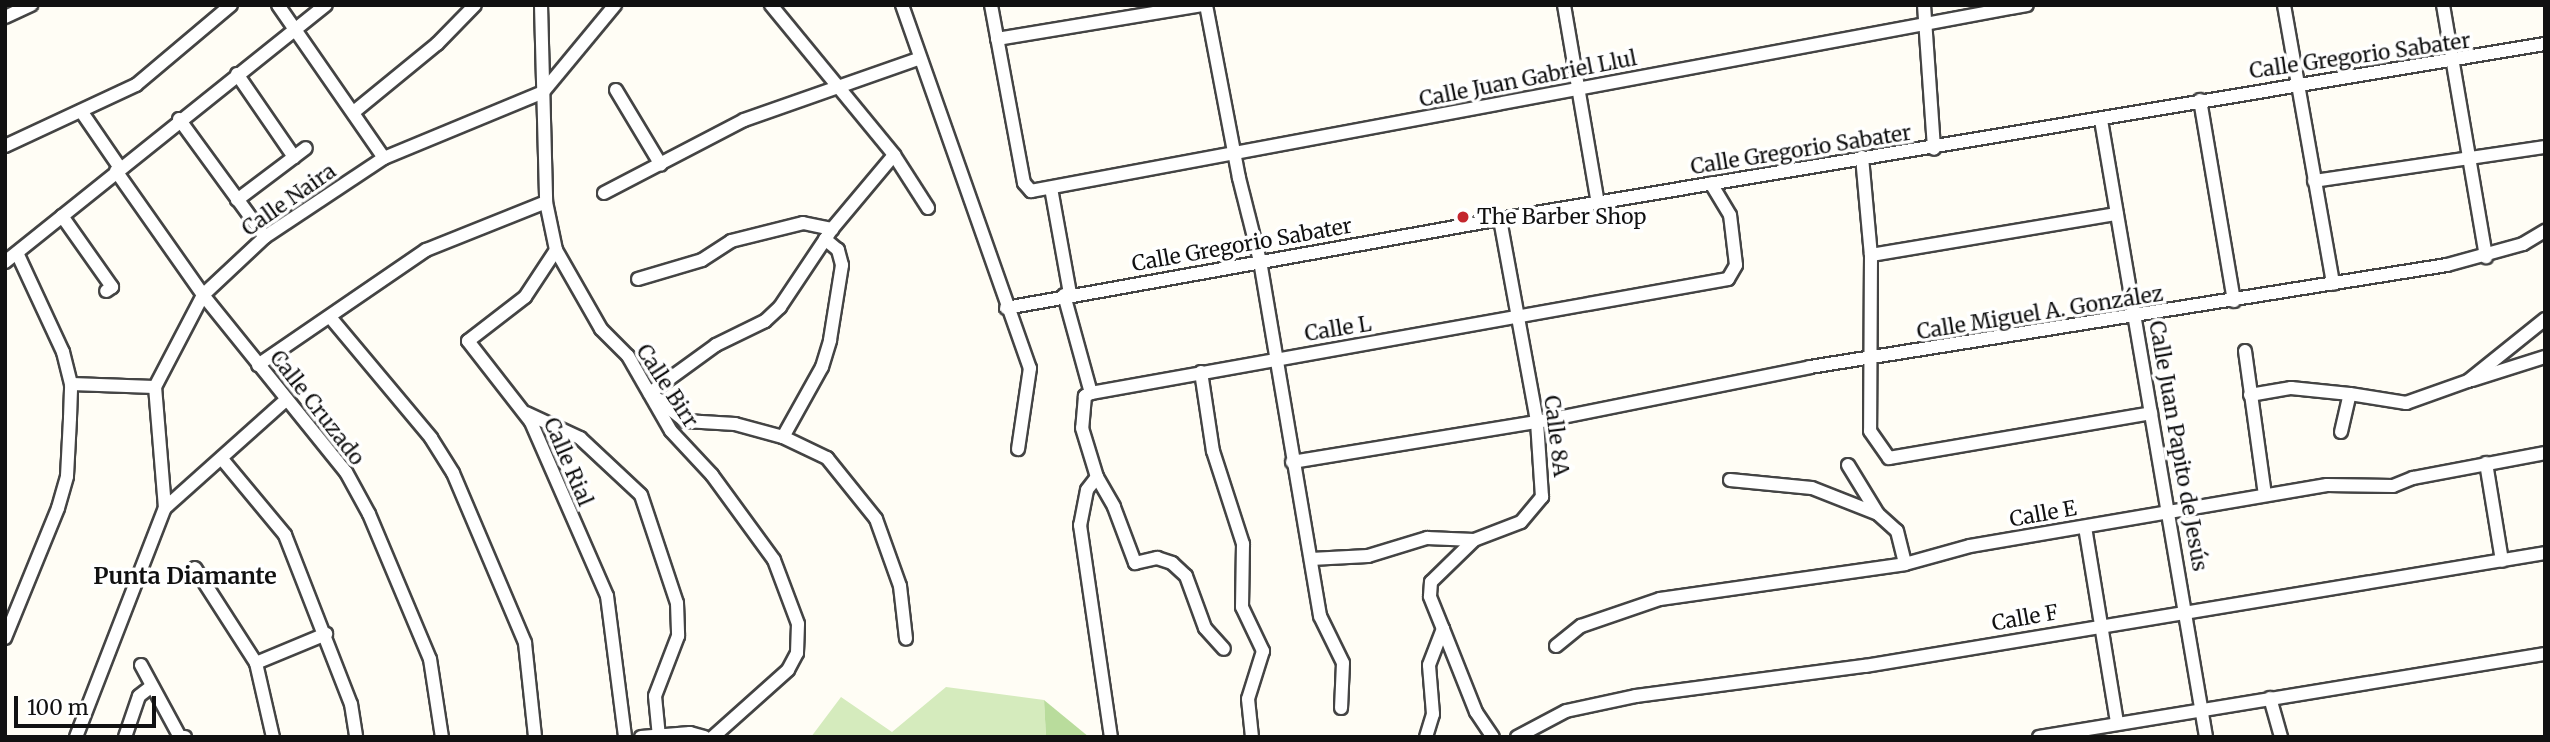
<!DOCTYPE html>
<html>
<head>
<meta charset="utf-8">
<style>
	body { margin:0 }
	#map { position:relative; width:2550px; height:742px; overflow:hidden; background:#fffdf5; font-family:Merriweather,serif }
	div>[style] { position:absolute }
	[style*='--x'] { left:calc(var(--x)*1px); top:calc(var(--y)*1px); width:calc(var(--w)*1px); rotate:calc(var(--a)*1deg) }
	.green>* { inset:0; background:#d5ebbd }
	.forest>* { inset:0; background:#b9dc9c }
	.roads { filter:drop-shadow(2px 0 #444) drop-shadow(-2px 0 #444) drop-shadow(0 2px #444) drop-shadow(0 -2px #444) }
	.minor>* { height:12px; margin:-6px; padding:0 6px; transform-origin:6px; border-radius:6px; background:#fff }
	.dots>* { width:19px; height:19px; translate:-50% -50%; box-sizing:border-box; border:4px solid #fff; border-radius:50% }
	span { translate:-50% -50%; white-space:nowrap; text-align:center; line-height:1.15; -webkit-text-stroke:7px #fff; paint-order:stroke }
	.street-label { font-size:21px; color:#111 }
	.poi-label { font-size:21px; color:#111 }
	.left { translate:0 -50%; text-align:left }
	.neighbourhood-label { font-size:23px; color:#111; font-weight:700 }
	.frame { position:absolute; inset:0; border:7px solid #111; pointer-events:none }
	.scale { position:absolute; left:14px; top:696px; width:142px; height:32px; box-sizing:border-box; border:4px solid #111; border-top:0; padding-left:9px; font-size:21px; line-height:24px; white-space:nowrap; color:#111; -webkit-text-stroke:5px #fff; paint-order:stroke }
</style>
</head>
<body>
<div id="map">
	<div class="green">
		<i style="clip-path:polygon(946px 687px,1044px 700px,1046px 737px,811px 737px,841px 697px,892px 732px)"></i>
	</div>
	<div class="forest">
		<i style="clip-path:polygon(1044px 700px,1089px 737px,1046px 737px)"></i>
	</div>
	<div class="roads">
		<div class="minor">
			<i style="--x:278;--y:5;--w:186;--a:55.3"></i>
			<i style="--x:541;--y:5;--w:197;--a:88.5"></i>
			<i style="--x:546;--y:202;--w:49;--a:78.2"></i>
			<i style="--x:556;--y:250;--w:91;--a:60.3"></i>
			<i style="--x:601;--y:329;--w:38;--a:45"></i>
			<i style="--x:628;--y:356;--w:86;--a:60.2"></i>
			<i style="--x:671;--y:431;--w:60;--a:47"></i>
			<i style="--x:712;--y:475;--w:105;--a:53.9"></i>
			<i style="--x:774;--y:560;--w:68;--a:69.4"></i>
			<i style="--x:798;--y:624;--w:29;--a:92"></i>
			<i style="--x:797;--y:653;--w:19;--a:118"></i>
			<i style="--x:788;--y:670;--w:101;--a:138.2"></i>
			<i style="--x:771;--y:5;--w:194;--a:50.6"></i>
			<i style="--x:894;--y:155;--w:63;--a:57.3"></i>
			<i style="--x:902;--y:5;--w:385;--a:70.6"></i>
			<i style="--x:1030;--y:368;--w:82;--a:98.4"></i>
			<i style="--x:991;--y:5;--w:181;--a:79.5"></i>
			<i style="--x:1024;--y:183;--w:11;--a:49"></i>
			<i style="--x:1031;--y:191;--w:1013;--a:-10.58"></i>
			<i style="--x:1206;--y:5;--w:176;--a:79.2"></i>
			<i style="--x:1239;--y:178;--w:86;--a:75.8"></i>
			<i style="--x:1260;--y:261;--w:360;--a:80.4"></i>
			<i style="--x:1320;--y:616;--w:52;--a:63.9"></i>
			<i style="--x:1343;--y:663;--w:45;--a:92.5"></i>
			<i style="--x:1564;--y:5;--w:201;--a:80.3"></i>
			<i style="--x:1924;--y:5;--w:144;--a:86"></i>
			<i style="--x:2284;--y:5;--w:283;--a:80"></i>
			<i style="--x:2443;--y:5;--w:256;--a:80.3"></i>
			<i style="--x:5;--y:17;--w:29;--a:-25"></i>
			<i style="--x:997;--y:39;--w:208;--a:-9.4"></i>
			<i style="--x:237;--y:74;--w:101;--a:55.5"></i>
			<i style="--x:616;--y:90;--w:87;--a:59"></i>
			<i style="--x:2200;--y:100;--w:204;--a:80.4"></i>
			<i style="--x:81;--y:111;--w:69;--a:55.6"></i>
			<i style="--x:355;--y:111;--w:106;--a:-39.3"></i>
			<i style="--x:437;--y:44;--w:54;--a:-45.7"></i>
			<i style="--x:179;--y:119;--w:146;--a:53.9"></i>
			<i style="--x:2101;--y:120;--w:626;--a:80.34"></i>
			<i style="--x:5;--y:146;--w:145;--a:-25"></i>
			<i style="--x:136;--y:85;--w:124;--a:-40.1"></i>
			<i style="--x:894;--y:155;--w:97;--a:130"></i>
			<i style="--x:832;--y:229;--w:94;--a:123.7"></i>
			<i style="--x:780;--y:307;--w:21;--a:137"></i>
			<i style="--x:765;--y:321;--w:55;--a:153.9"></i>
			<i style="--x:716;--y:345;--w:82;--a:144"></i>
			<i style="--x:650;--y:393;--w:45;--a:38.7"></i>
			<i style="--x:685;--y:421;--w:50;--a:3.4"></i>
			<i style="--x:735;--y:424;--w:50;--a:15.2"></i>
			<i style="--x:783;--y:437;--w:49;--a:25.5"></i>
			<i style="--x:827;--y:458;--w:78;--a:51.2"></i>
			<i style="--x:876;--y:519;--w:71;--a:70.3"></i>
			<i style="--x:900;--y:586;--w:53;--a:83.5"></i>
			<i style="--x:1862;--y:157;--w:98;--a:84.8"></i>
			<i style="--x:1871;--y:255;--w:176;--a:90.3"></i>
			<i style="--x:1870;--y:431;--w:33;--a:55"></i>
			<i style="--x:1889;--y:458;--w:266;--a:-9.7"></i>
			<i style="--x:116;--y:171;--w:151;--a:54.9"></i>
			<i style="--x:203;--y:295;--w:228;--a:51.1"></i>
			<i style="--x:346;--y:472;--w:48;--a:61.3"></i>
			<i style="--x:369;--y:514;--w:157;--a:67.2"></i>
			<i style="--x:430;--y:659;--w:79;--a:81.3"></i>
			<i style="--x:2314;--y:181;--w:233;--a:-8.4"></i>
			<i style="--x:1051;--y:188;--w:108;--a:79.8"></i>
			<i style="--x:604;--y:193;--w:158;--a:-27.5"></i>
			<i style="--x:744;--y:120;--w:184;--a:-19.3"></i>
			<i style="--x:237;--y:200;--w:86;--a:-37"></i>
			<i style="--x:62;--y:216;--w:87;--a:54.8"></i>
			<i style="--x:112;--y:287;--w:7;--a:146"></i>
			<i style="--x:556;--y:250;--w:56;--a:123.4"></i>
			<i style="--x:525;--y:297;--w:72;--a:142.3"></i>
			<i style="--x:468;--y:341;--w:103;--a:52.1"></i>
			<i style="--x:531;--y:422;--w:190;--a:66.4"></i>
			<i style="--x:607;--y:596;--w:142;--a:82.7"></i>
			<i style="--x:1871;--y:255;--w:249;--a:-9.5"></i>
			<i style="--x:5;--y:262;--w:411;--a:-38.7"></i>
			<i style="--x:638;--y:279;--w:67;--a:-16.5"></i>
			<i style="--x:702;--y:260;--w:35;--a:-33"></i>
			<i style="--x:731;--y:241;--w:74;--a:-14"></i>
			<i style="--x:803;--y:223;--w:30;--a:12"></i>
			<i style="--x:1064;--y:295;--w:102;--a:74.6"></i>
			<i style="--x:1006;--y:308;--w:502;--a:-10.21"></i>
			<i style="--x:1500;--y:219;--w:1060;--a:-9.51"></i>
			<i style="--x:330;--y:317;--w:158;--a:50.1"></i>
			<i style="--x:431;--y:438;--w:41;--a:57.8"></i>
			<i style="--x:453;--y:473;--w:185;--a:67"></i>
			<i style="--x:525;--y:643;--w:95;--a:83.9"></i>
			<i style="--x:2245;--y:351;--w:145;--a:82.1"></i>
			<i style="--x:258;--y:365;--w:204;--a:-34.4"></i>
			<i style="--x:426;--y:250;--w:129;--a:-21.8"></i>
			<i style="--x:1201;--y:372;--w:80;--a:81.4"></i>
			<i style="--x:1213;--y:451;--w:98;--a:72.1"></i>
			<i style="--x:1243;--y:544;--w:63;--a:90.9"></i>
			<i style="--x:1242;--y:607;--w:49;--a:64.5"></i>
			<i style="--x:1263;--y:651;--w:50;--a:107.4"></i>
			<i style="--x:1248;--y:699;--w:38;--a:84"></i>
			<i style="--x:2472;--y:380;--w:77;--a:-17.5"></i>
			<i style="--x:71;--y:384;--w:84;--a:2"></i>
			<i style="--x:1091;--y:393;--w:647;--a:-10.15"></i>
			<i style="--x:1728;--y:279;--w:16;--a:-60"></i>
			<i style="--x:1736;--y:265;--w:50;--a:-96.8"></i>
			<i style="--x:1730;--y:215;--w:37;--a:-121"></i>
			<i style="--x:1091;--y:393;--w:7;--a:153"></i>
			<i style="--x:1085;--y:396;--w:32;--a:95"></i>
			<i style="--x:1082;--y:428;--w:51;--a:73"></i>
			<i style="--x:1097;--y:477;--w:16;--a:128"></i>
			<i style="--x:1087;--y:490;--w:36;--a:101"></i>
			<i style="--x:1080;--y:525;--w:214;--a:81.7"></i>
			<i style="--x:2250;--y:395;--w:42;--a:-9.7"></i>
			<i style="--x:2291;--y:388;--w:59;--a:5.8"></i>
			<i style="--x:526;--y:413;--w:60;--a:24.8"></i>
			<i style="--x:580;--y:438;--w:83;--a:43.1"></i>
			<i style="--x:641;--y:495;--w:114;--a:71.6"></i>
			<i style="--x:677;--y:603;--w:33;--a:88"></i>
			<i style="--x:678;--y:636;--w:64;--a:111"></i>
			<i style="--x:655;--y:696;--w:41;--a:84.4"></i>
			<i style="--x:2341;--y:432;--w:39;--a:-77"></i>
			<i style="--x:2350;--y:394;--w:57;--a:9.1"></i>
			<i style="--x:2406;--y:403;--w:66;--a:-19.5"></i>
			<i style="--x:2468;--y:381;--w:99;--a:-38.8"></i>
			<i style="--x:783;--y:437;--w:80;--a:-60.9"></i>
			<i style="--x:822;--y:367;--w:28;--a:-73"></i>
			<i style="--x:830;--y:340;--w:76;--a:-80.9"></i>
			<i style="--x:842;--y:265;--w:16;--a:-105"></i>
			<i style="--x:838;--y:250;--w:17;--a:-140"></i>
			<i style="--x:222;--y:459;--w:99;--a:50.3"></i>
			<i style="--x:285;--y:535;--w:181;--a:68.7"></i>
			<i style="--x:351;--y:704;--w:33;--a:81"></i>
			<i style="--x:1292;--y:462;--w:259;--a:-9.3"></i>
			<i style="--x:1548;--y:420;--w:267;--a:-11.4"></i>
			<i style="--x:1810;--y:367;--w:645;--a:-9.1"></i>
			<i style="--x:2447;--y:265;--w:79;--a:-15.4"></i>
			<i style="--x:2523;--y:244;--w:26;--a:-31"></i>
			<i style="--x:2486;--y:463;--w:99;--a:80.7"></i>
			<i style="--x:1848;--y:465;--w:57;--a:58.5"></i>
			<i style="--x:1878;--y:514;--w:25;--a:42"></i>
			<i style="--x:1897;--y:531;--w:34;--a:76"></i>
			<i style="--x:1097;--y:477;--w:34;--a:60"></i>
			<i style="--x:1114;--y:507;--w:60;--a:69.4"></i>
			<i style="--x:1135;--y:563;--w:23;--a:-13"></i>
			<i style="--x:1157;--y:558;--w:16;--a:18"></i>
			<i style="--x:1172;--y:563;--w:19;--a:43"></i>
			<i style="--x:1186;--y:576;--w:55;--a:69.9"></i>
			<i style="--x:1205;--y:628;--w:28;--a:48"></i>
			<i style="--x:1730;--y:480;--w:82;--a:5.6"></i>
			<i style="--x:1812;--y:488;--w:71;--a:21.5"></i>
			<i style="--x:165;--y:508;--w:162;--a:-41.8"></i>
			<i style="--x:2085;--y:527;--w:199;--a:80.7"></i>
			<i style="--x:1311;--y:559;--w:57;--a:-3"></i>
			<i style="--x:1368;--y:556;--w:62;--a:-17"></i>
			<i style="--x:1427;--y:538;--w:47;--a:2.4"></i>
			<i style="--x:1474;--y:540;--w:50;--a:-21"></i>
			<i style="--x:1521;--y:522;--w:33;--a:-50"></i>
			<i style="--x:1542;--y:497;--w:76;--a:-93.8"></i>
			<i style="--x:1537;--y:421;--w:205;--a:-100.4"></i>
			<i style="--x:195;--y:568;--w:113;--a:57.3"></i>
			<i style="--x:256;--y:663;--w:76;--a:77.1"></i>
			<i style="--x:1443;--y:629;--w:89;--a:68.3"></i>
			<i style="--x:1476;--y:712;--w:30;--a:56"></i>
			<i style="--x:5;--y:638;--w:140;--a:-67.8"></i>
			<i style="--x:58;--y:508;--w:33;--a:-74"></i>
			<i style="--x:67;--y:476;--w:58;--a:-87"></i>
			<i style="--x:70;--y:418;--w:34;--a:-88"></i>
			<i style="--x:71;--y:384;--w:33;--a:-104"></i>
			<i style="--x:63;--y:352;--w:109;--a:-114.9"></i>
			<i style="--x:1556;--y:646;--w:32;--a:-39"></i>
			<i style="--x:1581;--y:626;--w:83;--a:-18.9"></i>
			<i style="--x:1660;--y:599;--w:247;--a:-8.1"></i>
			<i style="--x:1905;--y:564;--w:67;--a:-15.5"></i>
			<i style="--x:1970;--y:546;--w:362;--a:-9.7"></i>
			<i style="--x:2327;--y:485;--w:66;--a:0.9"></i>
			<i style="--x:2393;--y:486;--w:22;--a:-22"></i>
			<i style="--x:2413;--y:478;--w:134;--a:-10.7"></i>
			<i style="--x:256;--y:663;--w:76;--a:-22.5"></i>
			<i style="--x:141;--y:665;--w:82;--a:61.6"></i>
			<i style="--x:180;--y:737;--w:5;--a:0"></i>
			<i style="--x:2270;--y:698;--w:41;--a:74.2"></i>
			<i style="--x:76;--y:737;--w:246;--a:-68.8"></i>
			<i style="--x:165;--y:508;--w:121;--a:-94.7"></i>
			<i style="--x:155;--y:387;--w:104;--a:-62.4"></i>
			<i style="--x:203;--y:295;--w:85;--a:-43.1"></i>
			<i style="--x:265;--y:237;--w:143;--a:-33.6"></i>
			<i style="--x:384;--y:158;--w:172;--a:-22.5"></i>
			<i style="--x:543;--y:92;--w:113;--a:-50.4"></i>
			<i style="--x:125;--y:737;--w:43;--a:-71.1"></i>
			<i style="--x:139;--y:696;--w:16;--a:-38"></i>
			<i style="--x:641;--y:737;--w:49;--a:-4.7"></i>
			<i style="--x:690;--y:733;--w:15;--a:16"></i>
			<i style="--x:1426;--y:737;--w:24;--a:-73"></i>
			<i style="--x:1433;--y:714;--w:49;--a:-94.7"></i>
			<i style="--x:1429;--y:665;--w:39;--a:-69"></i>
			<i style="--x:1443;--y:629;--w:35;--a:-112"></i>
			<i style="--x:1430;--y:596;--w:14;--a:-86"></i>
			<i style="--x:1431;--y:582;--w:60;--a:-44.3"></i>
			<i style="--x:1517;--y:737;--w:55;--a:-28"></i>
			<i style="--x:1566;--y:711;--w:72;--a:-12.1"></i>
			<i style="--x:1636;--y:696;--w:231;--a:-7.5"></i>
			<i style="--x:1865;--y:666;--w:689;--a:-9.43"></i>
			<i style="--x:2039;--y:737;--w:513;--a:-9.32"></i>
		</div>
	</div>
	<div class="dots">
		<i style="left:1463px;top:217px;background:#c4262e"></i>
	</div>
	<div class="street-label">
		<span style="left:2360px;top:56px;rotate:-8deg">Calle Gregorio Sabater</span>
		<span style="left:1528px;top:79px;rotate:-11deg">Calle Juan Gabriel Llul</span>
		<span style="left:1801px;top:150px;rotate:-9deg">Calle Gregorio Sabater</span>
		<span style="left:289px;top:200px;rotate:-35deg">Calle Naira</span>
		<span style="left:1242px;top:245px;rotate:-10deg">Calle Gregorio Sabater</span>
		<span style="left:2040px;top:313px;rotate:-9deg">Calle Miguel A. González</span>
		<span style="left:1338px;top:329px;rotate:-9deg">Calle L</span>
		<span style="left:667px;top:386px;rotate:57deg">Calle Birr</span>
		<span style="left:317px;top:408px;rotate:52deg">Calle Cruzado</span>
		<span style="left:1556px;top:436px;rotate:83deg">Calle 8A</span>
		<span style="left:2178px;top:446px;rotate:80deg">Calle Juan Papito de Jesús</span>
		<span style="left:568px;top:462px;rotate:67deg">Calle Rial</span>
		<span style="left:2043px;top:514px;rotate:-10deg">Calle E</span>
		<span style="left:2025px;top:618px;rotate:-10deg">Calle F</span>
	</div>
	<div class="poi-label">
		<span class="left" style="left:1477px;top:217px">The Barber Shop</span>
	</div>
	<div class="neighbourhood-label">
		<span style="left:185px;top:576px">Punta Diamante</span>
	</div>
	<div class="frame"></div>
	<div class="scale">100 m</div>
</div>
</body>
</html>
